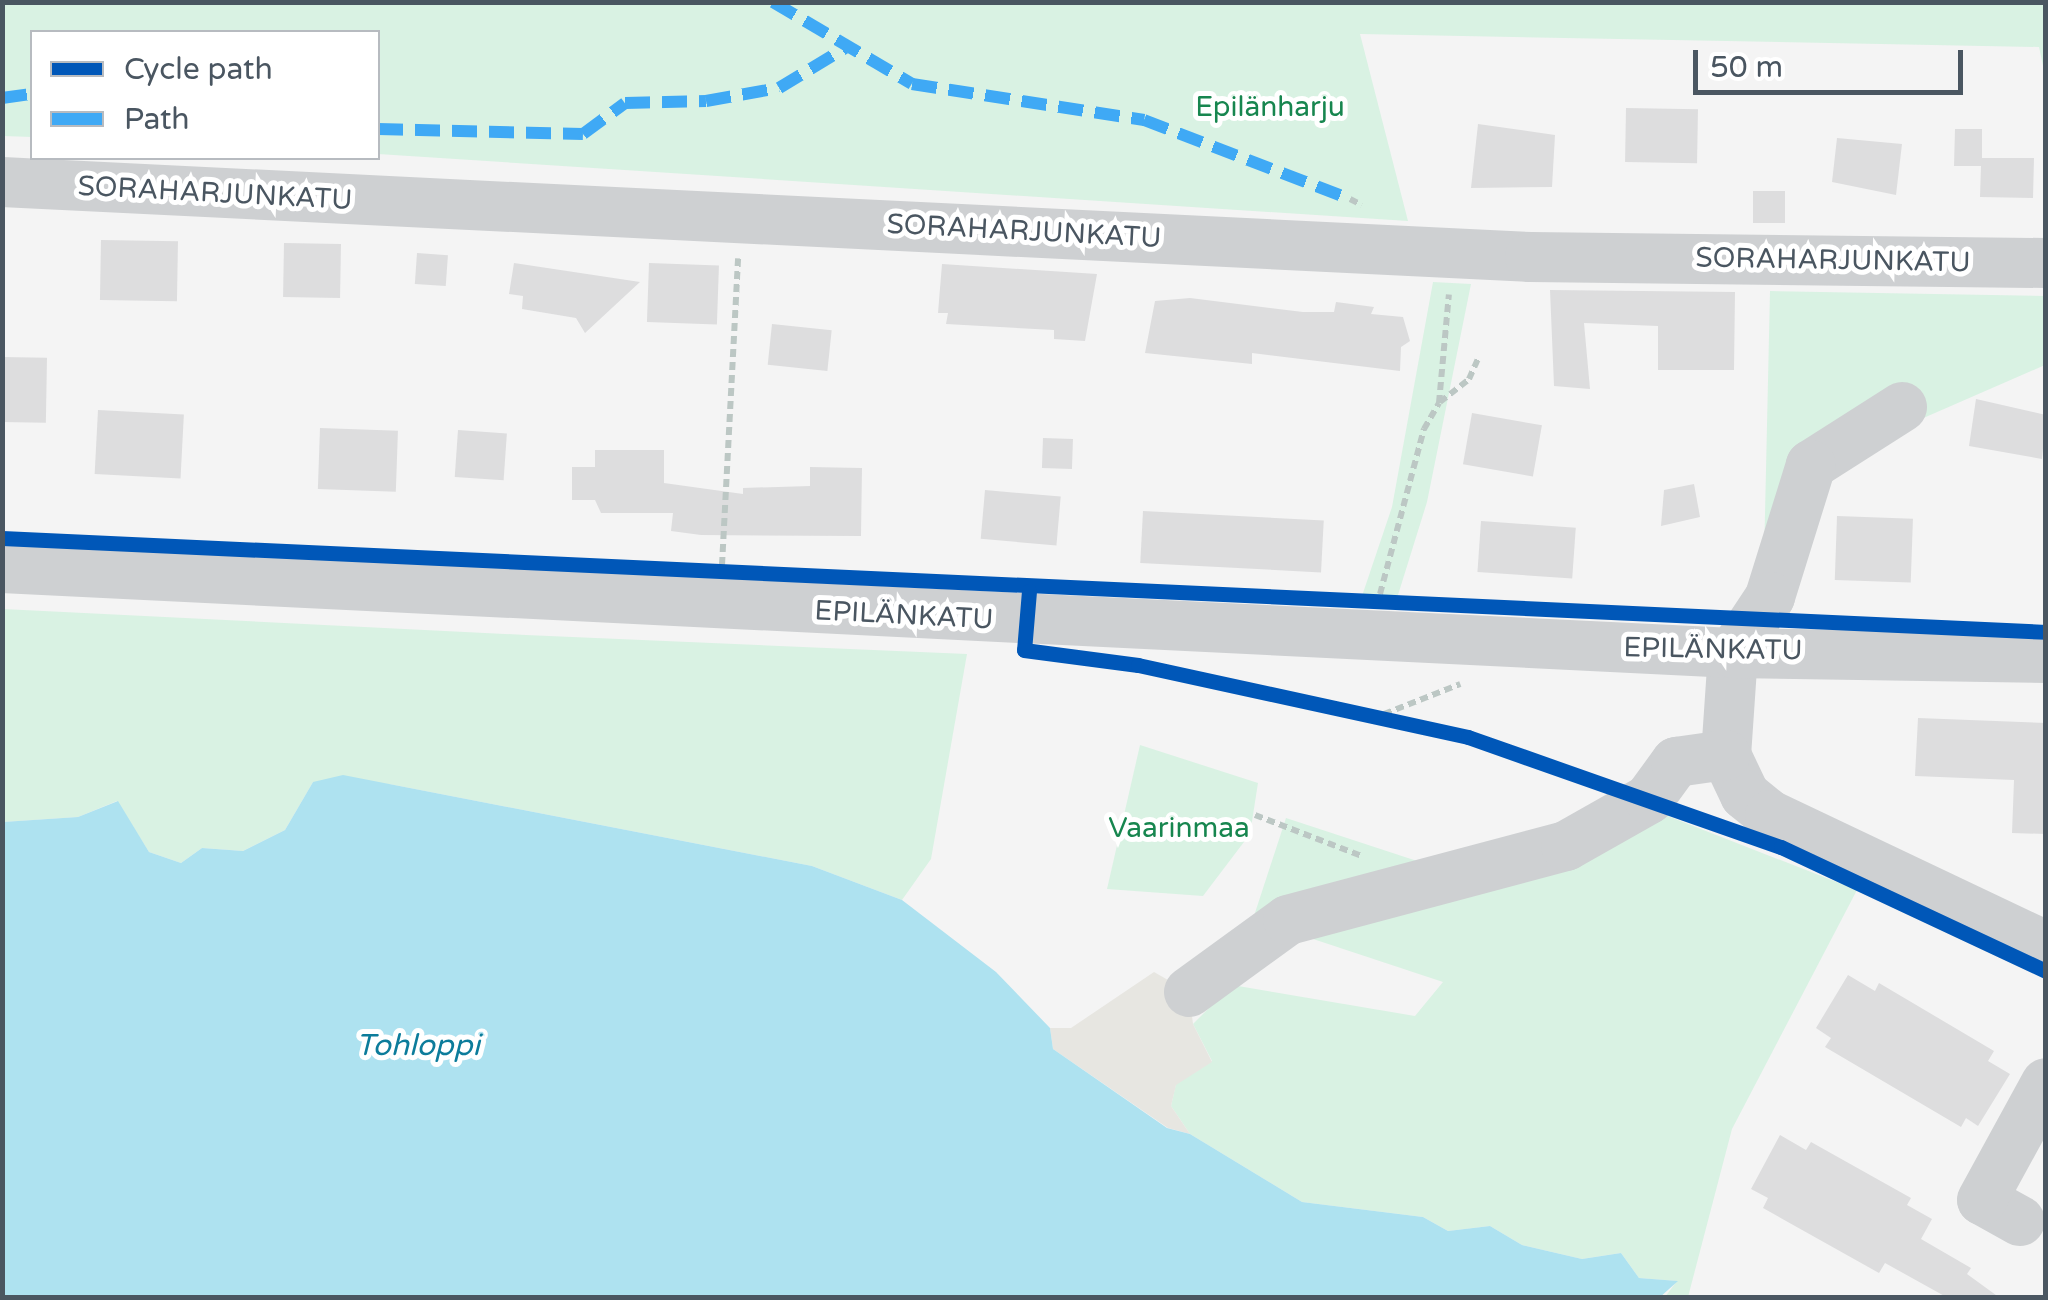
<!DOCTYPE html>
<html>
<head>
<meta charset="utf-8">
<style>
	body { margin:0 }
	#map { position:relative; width:2048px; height:1300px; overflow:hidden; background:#f4f4f4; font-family:"Varela Round",sans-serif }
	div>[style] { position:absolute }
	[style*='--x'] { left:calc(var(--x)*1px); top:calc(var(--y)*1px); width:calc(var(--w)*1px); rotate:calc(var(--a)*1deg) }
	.green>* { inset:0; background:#d9f2e3 }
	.sand>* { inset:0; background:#e7e6e1 }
	.water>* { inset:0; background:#aee2f0 }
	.building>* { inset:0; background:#ddddde; transform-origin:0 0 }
	.path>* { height:6px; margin-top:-3px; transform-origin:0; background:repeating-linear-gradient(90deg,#bcc7c4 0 8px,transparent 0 13px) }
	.minor>* { height:50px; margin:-25px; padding:0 25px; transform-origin:25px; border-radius:25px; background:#ced0d2 }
	.quiet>* { height:12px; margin-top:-6px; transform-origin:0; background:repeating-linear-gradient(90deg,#3fa9f5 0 25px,transparent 0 37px) }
	.cycleway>* { height:15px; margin:-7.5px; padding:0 7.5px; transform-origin:7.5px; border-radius:7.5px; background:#0057b8 }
	span { translate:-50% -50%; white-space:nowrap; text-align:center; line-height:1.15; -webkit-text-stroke:10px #fff; paint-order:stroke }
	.park-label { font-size:28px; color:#17864f }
	.street-label { font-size:28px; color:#4a5661 }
	.water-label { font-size:30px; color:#0c7c9b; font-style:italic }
	.frame { position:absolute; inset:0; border:5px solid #4a5661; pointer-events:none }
	.legend { position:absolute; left:30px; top:30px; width:350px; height:130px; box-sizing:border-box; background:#fff; border:2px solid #b7bbc0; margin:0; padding:12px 18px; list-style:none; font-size:30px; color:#4a5661 }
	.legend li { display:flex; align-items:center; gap:20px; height:50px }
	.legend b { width:50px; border:2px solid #b7bbc0 }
	.scale { position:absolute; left:1693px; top:50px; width:270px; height:45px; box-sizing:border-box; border:5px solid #4a5661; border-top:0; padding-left:12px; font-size:30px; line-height:35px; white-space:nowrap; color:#4a5661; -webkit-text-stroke:8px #fff; paint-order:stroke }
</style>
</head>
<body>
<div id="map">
	<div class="green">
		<i style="clip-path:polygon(3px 2px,2045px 2px,2046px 80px,2039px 47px,1360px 34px,1408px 221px,378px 154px,378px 32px,32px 32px,32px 137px,3px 136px)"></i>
		<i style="clip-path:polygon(1433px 282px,1471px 284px,1427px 502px,1398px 595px,1362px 596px,1392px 507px)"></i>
		<i style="clip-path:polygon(1770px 291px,2045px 296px,2045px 365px,1818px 464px,1763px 603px)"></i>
		<i style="clip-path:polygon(3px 609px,526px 635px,967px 654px,931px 859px,902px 900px,812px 866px,389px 784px,313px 782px,285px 830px,243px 851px,202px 848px,181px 863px,149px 852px,117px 801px,78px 817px,3px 822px)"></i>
		<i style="clip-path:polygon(1140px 745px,1258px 783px,1250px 834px,1203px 896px,1107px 889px)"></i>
		<i style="clip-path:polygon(1655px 811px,1857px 890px,1732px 1129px,1688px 1297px,1665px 1297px,1677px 1281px,1639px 1278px,1621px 1253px,1582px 1259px,1522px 1245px,1490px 1226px,1448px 1231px,1423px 1217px,1302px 1202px,1190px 1134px,1171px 1106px,1176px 1084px,1212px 1061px,1193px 1024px,1232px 985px,1415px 1016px,1443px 982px,1253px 919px,1286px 818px,1478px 881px)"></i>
	</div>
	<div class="sand">
		<i style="clip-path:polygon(1154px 972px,1189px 992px,1193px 1024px,1212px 1062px,1176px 1085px,1171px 1106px,1190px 1134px,1168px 1128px,1053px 1049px,1050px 1028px,1071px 1028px)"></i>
	</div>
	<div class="water">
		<i style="clip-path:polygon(343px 775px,812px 866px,902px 900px,996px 972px,1050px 1028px,1053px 1049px,1167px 1128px,1190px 1134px,1302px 1202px,1423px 1217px,1448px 1231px,1490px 1226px,1522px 1245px,1582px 1259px,1621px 1253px,1639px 1278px,1678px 1281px,1659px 1298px,3px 1297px,3px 822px,78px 817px,118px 801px,149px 852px,181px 863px,202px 848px,243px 851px,285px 830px,313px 782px)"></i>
	</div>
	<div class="building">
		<i style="left:1626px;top:108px;width:72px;height:54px;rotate:1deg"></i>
		<i style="clip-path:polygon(1478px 124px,1555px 135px,1552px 187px,1471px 188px)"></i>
		<i style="clip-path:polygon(1955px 129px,1982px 129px,1982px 158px,2034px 158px,2033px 198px,1980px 197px,1981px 166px,1954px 166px)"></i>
		<i style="clip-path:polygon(1837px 138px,1902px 144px,1896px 195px,1832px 182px)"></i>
		<i style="left:1753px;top:191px;width:32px;height:32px"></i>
		<i style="left:101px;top:240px;width:77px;height:60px;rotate:1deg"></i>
		<i style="left:284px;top:243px;width:57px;height:54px;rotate:1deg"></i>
		<i style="left:417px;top:253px;width:31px;height:31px;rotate:4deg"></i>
		<i style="clip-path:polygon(514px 263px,640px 282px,585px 333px,576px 318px,522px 309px,523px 296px,509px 294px)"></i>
		<i style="left:649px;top:263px;width:70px;height:59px;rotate:2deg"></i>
		<i style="clip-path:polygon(942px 264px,1097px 274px,1085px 341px,1054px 339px,1054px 330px,946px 324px,948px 313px,938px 313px)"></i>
		<i style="clip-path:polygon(1550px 290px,1735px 292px,1734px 370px,1658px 370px,1658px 326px,1584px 323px,1590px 389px,1554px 386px)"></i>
		<i style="clip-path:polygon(1190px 298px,1303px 312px,1334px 312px,1336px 302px,1374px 307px,1371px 314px,1403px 317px,1410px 341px,1401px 347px,1400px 371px,1252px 353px,1252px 364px,1145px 353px,1155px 301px)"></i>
		<i style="left:772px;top:324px;width:60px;height:41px;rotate:6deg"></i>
		<i style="left:2px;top:357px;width:45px;height:65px;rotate:1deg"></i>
		<i style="clip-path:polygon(1976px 399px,2046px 415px,2042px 459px,1969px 446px)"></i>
		<i style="left:98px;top:410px;width:86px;height:64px;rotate:3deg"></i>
		<i style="left:1472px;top:413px;width:71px;height:52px;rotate:10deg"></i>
		<i style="left:320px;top:428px;width:78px;height:61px;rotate:2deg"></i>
		<i style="left:458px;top:430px;width:49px;height:47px;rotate:4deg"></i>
		<i style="left:1043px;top:438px;width:30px;height:30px;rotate:2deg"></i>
		<i style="clip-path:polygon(595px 450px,664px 450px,664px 483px,743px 494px,743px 488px,810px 486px,810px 467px,862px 468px,861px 536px,701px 535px,671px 531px,673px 513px,601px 513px,595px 500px,572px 500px,572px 467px,595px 467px)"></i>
		<i style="clip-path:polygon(1694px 484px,1700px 517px,1661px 526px,1664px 490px)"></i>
		<i style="left:985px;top:490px;width:76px;height:49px;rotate:5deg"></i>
		<i style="left:1143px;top:511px;width:181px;height:52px;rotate:3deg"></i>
		<i style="left:1837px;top:516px;width:76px;height:64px;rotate:2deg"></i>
		<i style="left:1481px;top:521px;width:95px;height:51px;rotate:4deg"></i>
		<i style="clip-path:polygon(1918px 718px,2046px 723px,2046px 834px,2012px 833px,2014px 780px,1915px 776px)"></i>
		<i style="clip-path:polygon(1848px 975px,1875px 991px,1879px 983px,1994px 1051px,1988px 1061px,2010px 1074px,1978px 1126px,1966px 1118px,1961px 1127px,1825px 1047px,1831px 1038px,1816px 1028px)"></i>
		<i style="clip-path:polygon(1780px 1135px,1806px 1150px,1811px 1142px,1911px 1198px,1907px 1205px,1932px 1219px,1921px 1239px,1971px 1268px,1967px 1274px,2000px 1298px,1948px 1298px,1885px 1263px,1879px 1273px,1763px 1208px,1768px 1198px,1751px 1189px)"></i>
	</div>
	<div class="path">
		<i style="--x:1350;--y:199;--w:13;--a:27"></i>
		<i style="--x:1440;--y:402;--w:37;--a:-38"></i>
		<i style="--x:1469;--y:379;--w:22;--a:-66"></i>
		<i style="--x:722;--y:565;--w:307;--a:-87"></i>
		<i style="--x:1380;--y:594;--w:171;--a:-75.1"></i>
		<i style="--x:1424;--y:429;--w:30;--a:-60"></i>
		<i style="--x:1439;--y:403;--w:109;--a:-84.8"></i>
		<i style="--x:1384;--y:714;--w:82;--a:-21.5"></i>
		<i style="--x:1255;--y:815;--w:115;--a:21"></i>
	</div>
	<div class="minor">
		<i style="--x:2;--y:182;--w:1530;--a:2.81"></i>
		<i style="--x:1530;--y:257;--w:516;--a:0.67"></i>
		<i style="--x:1902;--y:407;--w:108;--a:147.5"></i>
		<i style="--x:1811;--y:465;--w:138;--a:107.3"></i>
		<i style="--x:1770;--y:597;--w:67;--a:123.5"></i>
		<i style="--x:1733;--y:653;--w:102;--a:93.9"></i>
		<i style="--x:1726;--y:755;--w:44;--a:64.6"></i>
		<i style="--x:1745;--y:795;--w:32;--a:39"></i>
		<i style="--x:1770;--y:815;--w:306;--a:25.4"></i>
		<i style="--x:2;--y:568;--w:1733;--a:2.81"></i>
		<i style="--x:1733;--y:653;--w:313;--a:0.9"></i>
		<i style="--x:1189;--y:992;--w:122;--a:-36"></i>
		<i style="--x:1288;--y:920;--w:288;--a:-14.9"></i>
		<i style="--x:1566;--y:846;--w:95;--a:-29.5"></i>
		<i style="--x:1649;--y:799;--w:46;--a:-53.9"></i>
		<i style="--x:1676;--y:762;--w:50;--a:-8"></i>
		<i style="--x:2020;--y:1221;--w:43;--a:-151.1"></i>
		<i style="--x:1982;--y:1200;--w:133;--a:-61.3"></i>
	</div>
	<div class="quiet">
		<i style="--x:773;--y:2;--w:161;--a:30.5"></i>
		<i style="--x:912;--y:84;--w:235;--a:8.8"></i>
		<i style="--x:1144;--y:120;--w:221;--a:21"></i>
		<i style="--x:2;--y:98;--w:30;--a:-8"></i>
		<i style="--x:378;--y:129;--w:205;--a:1.4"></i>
		<i style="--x:583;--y:134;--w:52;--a:-36.4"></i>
		<i style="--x:625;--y:103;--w:81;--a:-1.4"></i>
		<i style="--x:706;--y:101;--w:74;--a:-10.1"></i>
		<i style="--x:779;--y:88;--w:77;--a:-31.2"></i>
	</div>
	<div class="cycleway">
		<i style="--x:2;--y:538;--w:2046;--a:2.63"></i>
		<i style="--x:1029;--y:591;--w:59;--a:94.8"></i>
		<i style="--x:1024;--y:650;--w:115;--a:7.5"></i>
		<i style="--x:1138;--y:665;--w:338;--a:12.3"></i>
		<i style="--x:1468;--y:737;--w:332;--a:19.4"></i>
		<i style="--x:1781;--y:847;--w:293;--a:25.1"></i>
	</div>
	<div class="park-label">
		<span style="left:1270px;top:107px">Epilänharju</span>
		<span style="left:1179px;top:828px">Vaarinmaa</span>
	</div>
	<div class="street-label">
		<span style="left:215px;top:193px;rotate:3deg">SORAHARJUNKATU</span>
		<span style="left:1024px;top:231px;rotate:3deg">SORAHARJUNKATU</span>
		<span style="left:1833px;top:260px;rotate:1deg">SORAHARJUNKATU</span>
		<span style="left:904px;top:615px;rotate:3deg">EPILÄNKATU</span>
		<span style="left:1713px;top:649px;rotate:1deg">EPILÄNKATU</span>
	</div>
	<div class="water-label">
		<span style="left:418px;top:1046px">Tohloppi</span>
	</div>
	<div class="frame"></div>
	<ul class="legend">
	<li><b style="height:12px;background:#0057b8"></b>Cycle path</li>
	<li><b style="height:12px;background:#3fa9f5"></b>Path</li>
	</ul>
	<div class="scale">50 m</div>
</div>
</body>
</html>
